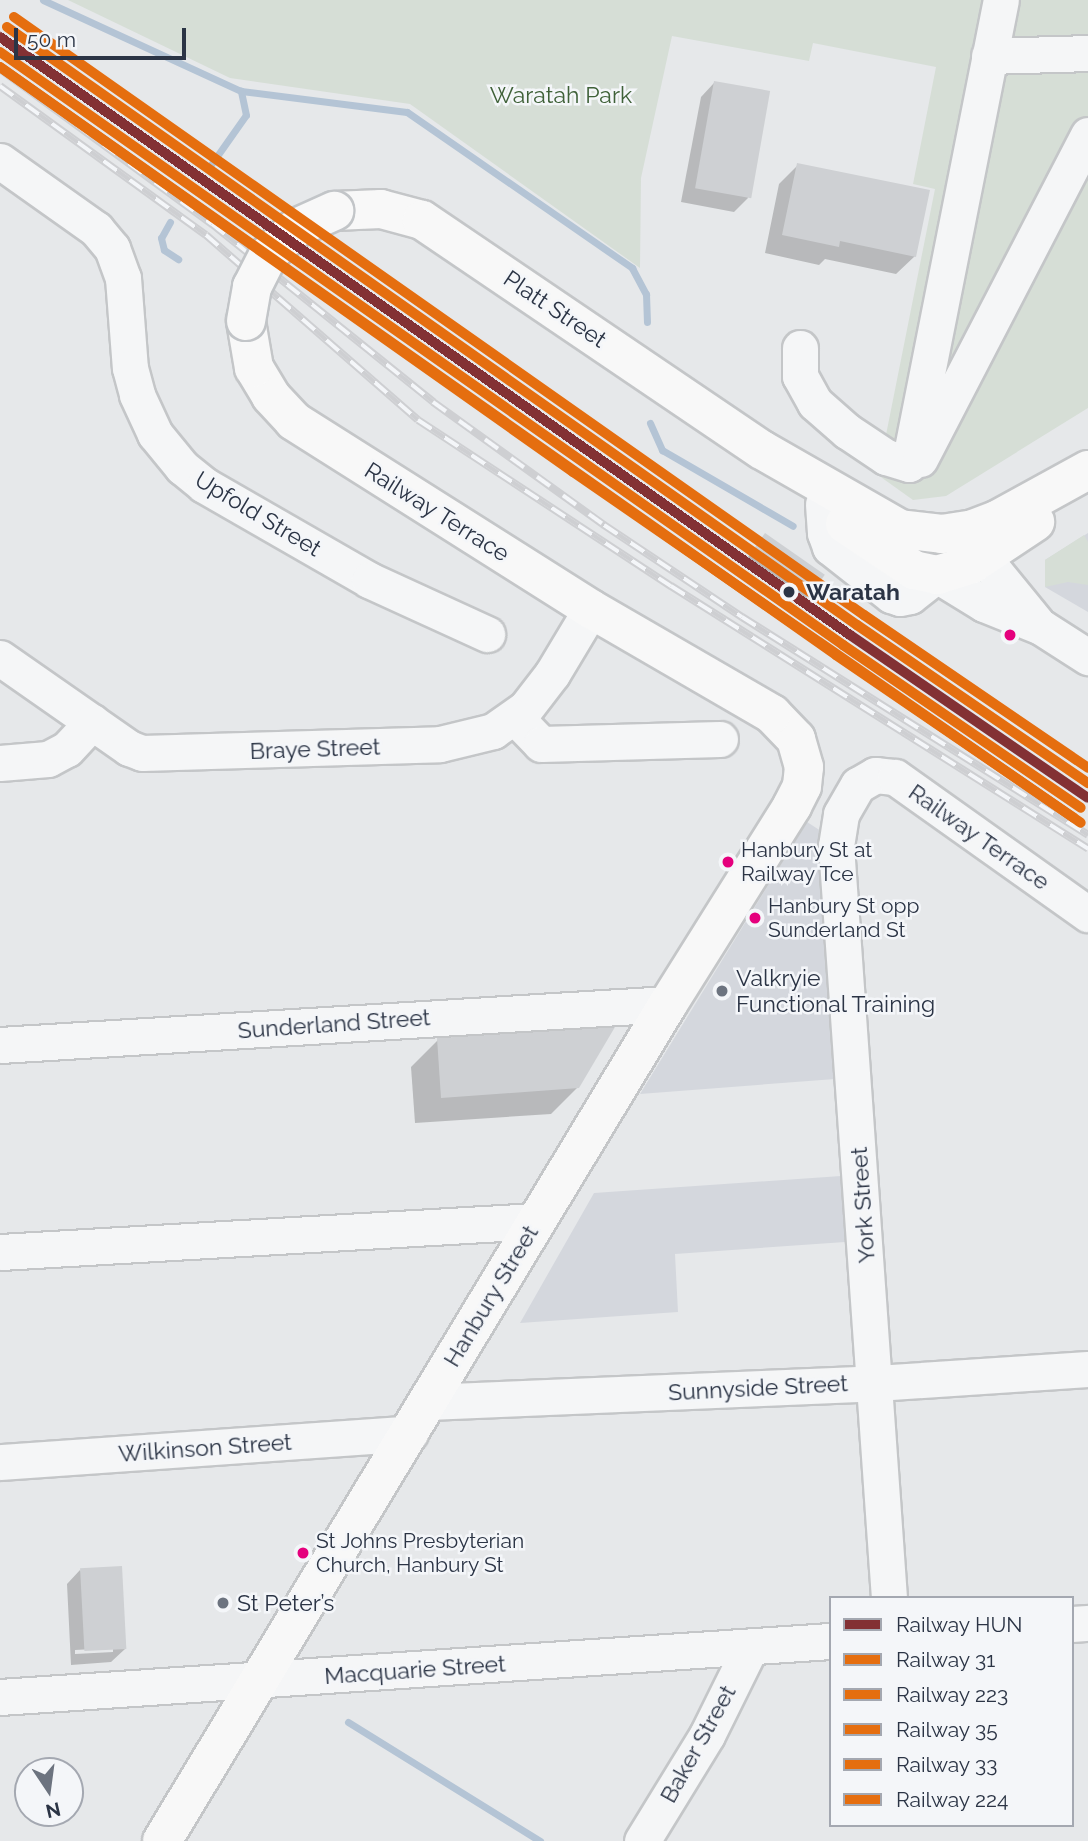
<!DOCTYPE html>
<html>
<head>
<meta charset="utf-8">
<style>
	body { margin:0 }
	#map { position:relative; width:1088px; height:1841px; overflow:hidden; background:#e6e8ea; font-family:Raleway,sans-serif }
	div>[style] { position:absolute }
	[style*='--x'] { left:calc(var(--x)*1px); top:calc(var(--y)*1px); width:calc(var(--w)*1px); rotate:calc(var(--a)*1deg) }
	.built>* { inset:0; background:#d4d7dd }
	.green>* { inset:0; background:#d6ded6 }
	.shadow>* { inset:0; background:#0003 }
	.stream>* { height:7px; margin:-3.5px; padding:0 3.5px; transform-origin:3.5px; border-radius:3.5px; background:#b4c4d5 }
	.building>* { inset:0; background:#ced0d3; transform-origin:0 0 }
	.roads { filter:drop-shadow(2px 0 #c4c6c8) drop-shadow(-2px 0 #c4c6c8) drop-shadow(0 2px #c4c6c8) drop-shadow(0 -2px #c4c6c8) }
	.minor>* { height:35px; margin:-17.5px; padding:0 17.5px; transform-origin:17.5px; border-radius:17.5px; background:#f5f6f7 }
	.major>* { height:38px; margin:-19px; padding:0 19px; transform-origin:19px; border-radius:19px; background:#f8f8f8 }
	.rail>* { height:8px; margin-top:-4px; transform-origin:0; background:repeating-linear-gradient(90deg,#f4f6f9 0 16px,#cecfd2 0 32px); box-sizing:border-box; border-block:2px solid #cecfd2 }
	.bridges { filter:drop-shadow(2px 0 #c2c5c8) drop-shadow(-2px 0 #c2c5c8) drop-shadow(0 2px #c2c5c8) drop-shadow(0 -2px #c2c5c8) }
	.major-bridge>* { height:38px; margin:-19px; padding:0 19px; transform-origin:19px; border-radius:19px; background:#f8f8f8 }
	.rail-1>* { height:10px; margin:-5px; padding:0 5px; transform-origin:5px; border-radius:5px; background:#833134 }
	.rail-2>* { height:10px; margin:-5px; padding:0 5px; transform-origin:5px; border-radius:5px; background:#e56e0f }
	.rail-3>* { height:10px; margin:-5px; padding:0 5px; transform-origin:5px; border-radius:5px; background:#e56e0f }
	.rail-4>* { height:10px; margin:-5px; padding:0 5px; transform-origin:5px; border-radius:5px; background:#e56e0f }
	.rail-5>* { height:10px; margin:-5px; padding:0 5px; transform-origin:5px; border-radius:5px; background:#e56e0f }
	.rail-6>* { height:10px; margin:-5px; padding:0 5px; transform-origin:5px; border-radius:5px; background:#e56e0f }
	.dots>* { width:19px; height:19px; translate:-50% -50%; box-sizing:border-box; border:4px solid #f4f6f9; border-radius:50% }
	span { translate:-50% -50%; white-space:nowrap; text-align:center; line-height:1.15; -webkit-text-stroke:5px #f4f6f9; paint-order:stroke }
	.bus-label { font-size:21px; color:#2b3445 }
	.left { translate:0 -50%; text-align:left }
	.park-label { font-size:23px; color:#3f6138 }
	.street-label { font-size:23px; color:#2b3445 }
	.stop-label { font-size:23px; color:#2b3445; font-weight:700 }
	.poi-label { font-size:23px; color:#2b3445 }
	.legend { position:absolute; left:829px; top:1596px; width:245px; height:231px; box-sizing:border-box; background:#f4f6f9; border:2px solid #a4a8b1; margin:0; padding:9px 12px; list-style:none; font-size:21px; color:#2b3445 }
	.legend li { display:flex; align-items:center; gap:14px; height:35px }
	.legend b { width:35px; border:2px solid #a4a8b1 }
	.north { position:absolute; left:14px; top:1757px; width:70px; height:70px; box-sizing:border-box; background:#f4f6f9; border:2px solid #a4a8b1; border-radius:50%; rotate:167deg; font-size:19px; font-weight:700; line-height:28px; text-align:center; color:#2b3445 }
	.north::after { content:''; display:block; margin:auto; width:24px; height:32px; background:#6c737f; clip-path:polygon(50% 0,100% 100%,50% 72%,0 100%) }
	.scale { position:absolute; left:14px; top:28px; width:172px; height:32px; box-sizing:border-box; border:4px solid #2b3445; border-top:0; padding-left:9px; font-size:21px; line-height:24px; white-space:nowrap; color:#2b3445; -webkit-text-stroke:5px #f4f6f9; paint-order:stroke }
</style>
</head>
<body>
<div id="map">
	<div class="built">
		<i style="clip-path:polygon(1088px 533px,1088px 612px,1045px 587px,1045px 560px)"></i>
		<i style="clip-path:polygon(807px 822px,821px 831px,835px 1079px,640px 1094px)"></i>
		<i style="clip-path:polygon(841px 1176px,845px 1242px,675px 1254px,678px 1312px,520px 1323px,594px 1193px)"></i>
	</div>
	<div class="green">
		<i style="clip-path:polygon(68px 0,1088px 0,1088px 408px,946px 496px,913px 500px,878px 475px,935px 189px,913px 184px,936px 67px,813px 43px,809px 61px,672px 36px,641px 178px,640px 268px,410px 104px,230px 78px)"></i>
		<i style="clip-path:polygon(1084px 535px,1088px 542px,1088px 585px,1068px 582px,1045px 587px,1045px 560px)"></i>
	</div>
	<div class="shadow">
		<i style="clip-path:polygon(714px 83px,748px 198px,734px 212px,681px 202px,701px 97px)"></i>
		<i style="clip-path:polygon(798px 165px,915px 256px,896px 274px,825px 259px,819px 265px,765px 253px,779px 184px)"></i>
		<i style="clip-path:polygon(765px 536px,810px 594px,801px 603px,743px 563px)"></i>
		<i style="clip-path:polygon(438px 1040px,578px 1087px,551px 1114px,415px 1123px,411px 1067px)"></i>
		<i style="clip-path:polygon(evenodd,80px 1570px,125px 1649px,111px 1662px,71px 1665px,67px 1584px,80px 1570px,113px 1648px,113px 1652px,75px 1654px,75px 1650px,113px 1648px)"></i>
	</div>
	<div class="stream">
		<i style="--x:43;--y:0;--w:218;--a:24.7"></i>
		<i style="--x:241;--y:91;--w:167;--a:7.2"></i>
		<i style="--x:407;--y:112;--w:274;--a:34.7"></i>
		<i style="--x:632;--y:268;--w:30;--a:62"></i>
		<i style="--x:646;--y:294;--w:28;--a:88"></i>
		<i style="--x:210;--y:166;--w:62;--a:-54.8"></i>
		<i style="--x:246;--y:115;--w:25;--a:-102"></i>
		<i style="--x:170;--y:222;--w:18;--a:119"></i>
		<i style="--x:161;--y:238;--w:12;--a:76"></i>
		<i style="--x:164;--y:250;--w:17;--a:33"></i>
		<i style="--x:650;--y:423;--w:30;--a:66"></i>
		<i style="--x:662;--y:450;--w:151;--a:30.1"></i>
		<i style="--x:348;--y:1722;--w:226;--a:31.8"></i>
	</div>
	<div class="building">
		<i style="left:714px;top:81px;width:57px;height:109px;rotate:10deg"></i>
		<i style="clip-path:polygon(797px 163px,930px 190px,916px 257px,840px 241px,839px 247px,782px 235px)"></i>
		<i style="left:765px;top:533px;width:73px;height:24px;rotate:35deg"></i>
		<i style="clip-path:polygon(615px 1027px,579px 1088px,441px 1098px,437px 1038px)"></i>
		<i style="left:122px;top:1566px;width:83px;height:42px;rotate:87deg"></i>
	</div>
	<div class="roads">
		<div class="minor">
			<i style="--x:989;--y:56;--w:99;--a:-1.7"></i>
			<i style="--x:0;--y:161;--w:118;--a:35.3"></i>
			<i style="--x:96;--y:229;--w:25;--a:50"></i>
			<i style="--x:112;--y:248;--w:32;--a:70"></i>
			<i style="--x:123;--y:278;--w:90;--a:85.6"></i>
			<i style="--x:130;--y:368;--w:28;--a:75"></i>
			<i style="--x:137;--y:395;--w:43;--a:65.2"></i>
			<i style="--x:155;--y:434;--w:43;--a:50.7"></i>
			<i style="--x:182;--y:467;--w:28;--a:39"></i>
			<i style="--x:204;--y:485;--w:190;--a:29.9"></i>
			<i style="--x:369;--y:580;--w:130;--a:24.6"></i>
			<i style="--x:800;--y:348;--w:28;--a:90"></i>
			<i style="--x:800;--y:376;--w:31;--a:61"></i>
			<i style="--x:815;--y:403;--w:43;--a:41.2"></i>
			<i style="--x:847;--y:431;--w:47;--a:33.7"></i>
			<i style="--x:886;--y:457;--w:24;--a:17"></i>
			<i style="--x:909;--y:464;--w:473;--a:-78.8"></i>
			<i style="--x:920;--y:459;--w:365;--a:-62.6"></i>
			<i style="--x:823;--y:504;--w:29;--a:86"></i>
			<i style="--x:825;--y:533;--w:15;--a:70"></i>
			<i style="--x:830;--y:547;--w:78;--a:38.2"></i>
			<i style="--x:891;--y:595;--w:9;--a:18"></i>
			<i style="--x:900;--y:598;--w:10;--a:-11"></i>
			<i style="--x:910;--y:596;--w:34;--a:-38"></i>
			<i style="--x:937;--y:575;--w:55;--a:31.7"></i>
			<i style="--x:984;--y:604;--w:61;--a:22"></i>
			<i style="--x:1041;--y:627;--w:56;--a:32.6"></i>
			<i style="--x:983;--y:557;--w:84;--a:50.8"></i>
			<i style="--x:0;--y:658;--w:157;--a:34.9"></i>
			<i style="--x:129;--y:748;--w:14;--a:21"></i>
			<i style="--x:142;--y:753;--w:298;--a:-1.7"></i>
			<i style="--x:440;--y:744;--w:55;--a:-13.8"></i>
			<i style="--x:493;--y:731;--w:39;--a:-35"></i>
			<i style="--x:525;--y:709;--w:44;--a:-52.4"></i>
			<i style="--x:552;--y:674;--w:76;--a:-59"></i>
			<i style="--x:515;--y:717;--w:37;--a:46"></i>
			<i style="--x:541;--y:744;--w:179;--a:-1.6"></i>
			<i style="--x:0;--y:763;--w:48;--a:-4.8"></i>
			<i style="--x:48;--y:759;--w:21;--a:-28"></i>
			<i style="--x:67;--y:749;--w:37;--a:-47"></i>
			<i style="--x:0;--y:1045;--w:669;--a:-3.51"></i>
			<i style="--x:0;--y:1252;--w:537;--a:-3.31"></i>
			<i style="--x:428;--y:1402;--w:448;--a:-2.4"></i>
			<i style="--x:876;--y:1383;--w:212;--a:-3.8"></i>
			<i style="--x:0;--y:1462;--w:411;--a:-4"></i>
			<i style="--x:889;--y:1598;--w:754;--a:-94.03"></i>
			<i style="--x:836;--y:846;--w:32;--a:-81"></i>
			<i style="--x:841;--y:814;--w:34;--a:-60"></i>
			<i style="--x:858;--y:785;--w:20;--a:-30"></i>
			<i style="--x:875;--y:775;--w:20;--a:6"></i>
			<i style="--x:895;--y:777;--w:237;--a:35.4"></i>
			<i style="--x:1072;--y:1624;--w:16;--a:-4"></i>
			<i style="--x:0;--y:1697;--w:833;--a:-3.86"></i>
			<i style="--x:642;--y:1841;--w:124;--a:-58.5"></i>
			<i style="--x:707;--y:1735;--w:99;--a:-63.7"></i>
		</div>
		<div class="major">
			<i style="--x:334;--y:211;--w:47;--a:-2.4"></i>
			<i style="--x:381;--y:209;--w:42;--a:15"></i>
			<i style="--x:422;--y:220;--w:410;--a:34.1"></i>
			<i style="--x:762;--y:450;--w:159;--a:29.8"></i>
			<i style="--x:900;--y:529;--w:42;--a:6.8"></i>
			<i style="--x:942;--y:534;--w:31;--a:-9"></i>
			<i style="--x:973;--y:529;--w:26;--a:-21"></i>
			<i style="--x:997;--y:520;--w:104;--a:-28.8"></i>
			<i style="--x:845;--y:524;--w:83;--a:33.7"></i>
			<i style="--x:914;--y:570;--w:24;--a:12"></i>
			<i style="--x:937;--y:575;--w:37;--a:-17"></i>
			<i style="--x:972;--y:564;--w:76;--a:-33.7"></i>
			<i style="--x:162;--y:1841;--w:978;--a:-58.85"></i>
			<i style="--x:668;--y:1004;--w:234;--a:-57.9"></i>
			<i style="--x:792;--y:806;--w:22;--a:-63"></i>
			<i style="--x:802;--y:786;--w:19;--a:-84"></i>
			<i style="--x:804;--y:767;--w:29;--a:-106"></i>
			<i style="--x:796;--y:739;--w:35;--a:-134"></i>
			<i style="--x:772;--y:714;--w:209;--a:-149.9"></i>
			<i style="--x:591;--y:609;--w:352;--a:-147.7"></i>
			<i style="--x:294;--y:421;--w:34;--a:-133"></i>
			<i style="--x:271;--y:396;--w:33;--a:-121"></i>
			<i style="--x:254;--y:368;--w:48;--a:-99.7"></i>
		</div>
	</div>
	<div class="rail">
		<i style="--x:0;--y:69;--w:263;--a:36.2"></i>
		<i style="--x:212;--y:224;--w:284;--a:38.8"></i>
		<i style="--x:433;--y:402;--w:211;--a:35.7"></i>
		<i style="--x:604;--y:525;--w:166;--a:33.7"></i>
		<i style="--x:742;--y:617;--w:409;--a:32.2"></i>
		<i style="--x:0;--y:86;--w:254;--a:35.9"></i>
		<i style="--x:206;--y:235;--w:281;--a:41.1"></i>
		<i style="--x:418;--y:420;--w:303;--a:33.3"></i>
		<i style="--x:671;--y:586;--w:493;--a:32.2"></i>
	</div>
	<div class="bridges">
		<div class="major-bridge">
			<i style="--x:246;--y:321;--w:35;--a:-80"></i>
			<i style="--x:252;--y:287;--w:36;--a:-63"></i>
			<i style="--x:268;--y:255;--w:39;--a:-44"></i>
			<i style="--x:296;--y:228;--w:42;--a:-24.1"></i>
		</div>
	</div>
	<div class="rail-1">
		<i style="--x:0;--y:37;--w:1039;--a:35.13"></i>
		<i style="--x:850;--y:635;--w:288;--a:34.4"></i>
	</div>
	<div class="rail-2">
		<i style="--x:0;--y:52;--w:1031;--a:35.12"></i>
		<i style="--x:843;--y:645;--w:288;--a:34.4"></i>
	</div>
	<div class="rail-3">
		<i style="--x:7;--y:27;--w:1039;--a:35.13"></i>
		<i style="--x:857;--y:625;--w:280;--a:34.4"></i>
	</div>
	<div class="rail-4">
		<i style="--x:0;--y:67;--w:1022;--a:35.12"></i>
		<i style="--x:836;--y:655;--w:288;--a:34.4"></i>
	</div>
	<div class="rail-5">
		<i style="--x:14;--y:17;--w:1039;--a:35.13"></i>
		<i style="--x:864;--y:615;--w:271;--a:34.3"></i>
	</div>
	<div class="rail-6">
		<i style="--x:0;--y:67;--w:702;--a:35.25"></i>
		<i style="--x:573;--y:472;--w:617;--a:34.64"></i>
	</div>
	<div class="dots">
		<i style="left:789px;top:592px;background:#2b3445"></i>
		<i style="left:1010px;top:635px;background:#e5007d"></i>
		<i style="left:728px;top:862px;background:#e5007d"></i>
		<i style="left:755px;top:918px;background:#e5007d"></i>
		<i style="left:722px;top:991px;background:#6c737f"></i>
		<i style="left:303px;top:1553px;background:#e5007d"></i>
		<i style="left:223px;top:1603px;background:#6c737f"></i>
	</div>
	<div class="bus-label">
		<span class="left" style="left:741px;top:862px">Hanbury St at<br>Railway Tce</span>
		<span class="left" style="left:768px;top:918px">Hanbury St opp<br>Sunderland St</span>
		<span class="left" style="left:316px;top:1553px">St Johns Presbyterian<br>Church, Hanbury St</span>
	</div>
	<div class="park-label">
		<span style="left:561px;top:95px">Waratah Park</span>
	</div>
	<div class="street-label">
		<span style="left:555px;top:309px;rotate:34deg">Platt Street</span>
		<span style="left:437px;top:512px;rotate:32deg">Railway Terrace</span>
		<span style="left:258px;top:514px;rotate:31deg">Upfold Street</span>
		<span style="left:315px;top:749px;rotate:-2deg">Braye Street</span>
		<span style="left:979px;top:837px;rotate:35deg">Railway Terrace</span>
		<span style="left:334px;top:1024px;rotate:-4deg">Sunderland Street</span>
		<span style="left:863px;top:1205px;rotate:-94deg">York Street</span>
		<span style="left:491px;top:1296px;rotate:-59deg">Hanbury Street</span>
		<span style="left:758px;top:1388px;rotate:-3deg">Sunnyside Street</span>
		<span style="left:205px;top:1448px;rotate:-4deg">Wilkinson Street</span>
		<span style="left:415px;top:1670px;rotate:-4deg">Macquarie Street</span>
		<span style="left:698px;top:1744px;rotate:-61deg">Baker Street</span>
	</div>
	<div class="stop-label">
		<span class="left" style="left:806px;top:592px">Waratah</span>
	</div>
	<div class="poi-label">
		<span class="left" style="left:736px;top:991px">Valkryie<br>Functional Training</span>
		<span class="left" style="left:237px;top:1603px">St Peter’s</span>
	</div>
	<ul class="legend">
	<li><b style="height:9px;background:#833134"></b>Railway HUN</li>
	<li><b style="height:9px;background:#e56e0f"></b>Railway 31</li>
	<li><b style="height:9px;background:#e56e0f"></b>Railway 223</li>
	<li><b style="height:9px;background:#e56e0f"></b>Railway 35</li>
	<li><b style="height:9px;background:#e56e0f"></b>Railway 33</li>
	<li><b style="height:9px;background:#e56e0f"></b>Railway 224</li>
	</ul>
	<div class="north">N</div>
	<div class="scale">50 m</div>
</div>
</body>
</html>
